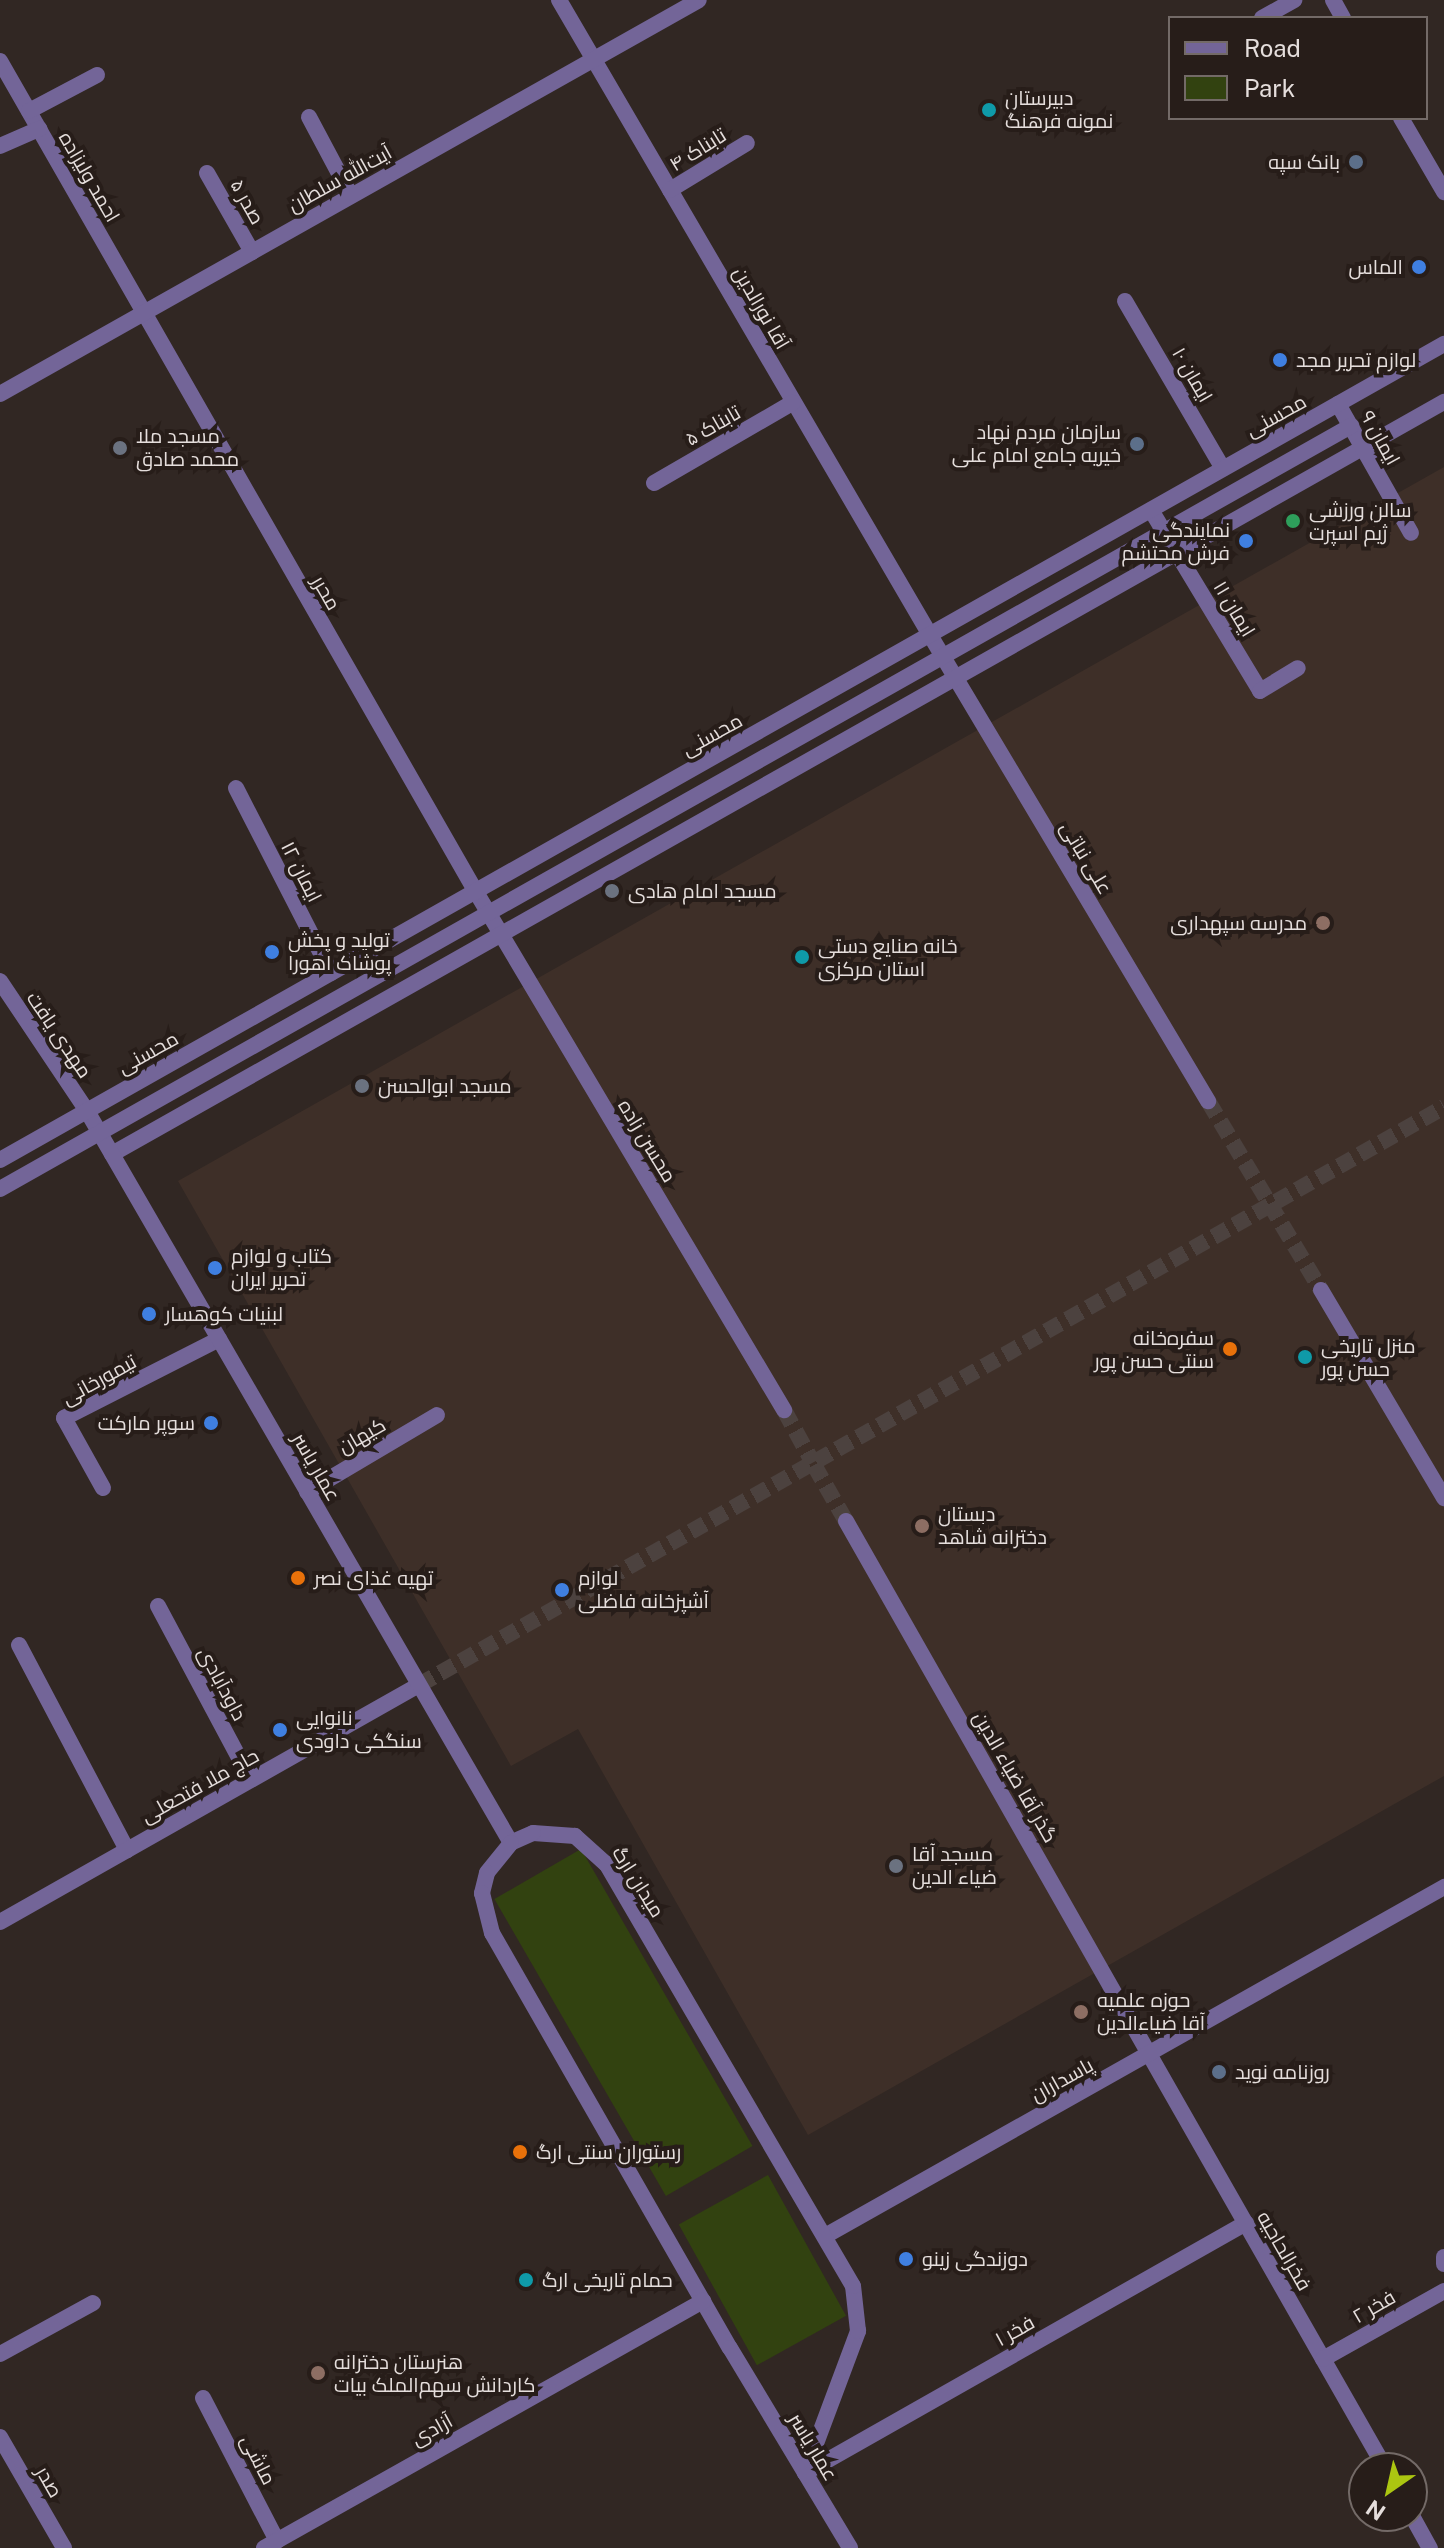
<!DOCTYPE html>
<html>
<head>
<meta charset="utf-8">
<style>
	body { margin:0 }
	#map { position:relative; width:1444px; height:2548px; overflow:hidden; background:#312723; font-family:"Public Sans",Cairo,sans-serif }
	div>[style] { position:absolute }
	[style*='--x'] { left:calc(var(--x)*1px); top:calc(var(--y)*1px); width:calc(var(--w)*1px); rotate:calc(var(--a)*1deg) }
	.built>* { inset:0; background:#3e2f28 }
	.green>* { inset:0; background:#324210; transform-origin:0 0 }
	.pedestrian-tunnel>* { height:16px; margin-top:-8px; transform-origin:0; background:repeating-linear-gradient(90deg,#4c423f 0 16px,transparent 0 24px) }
	.service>* { height:16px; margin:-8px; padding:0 8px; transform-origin:8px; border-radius:8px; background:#736598 }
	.pedestrian>* { height:16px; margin:-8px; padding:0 8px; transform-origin:8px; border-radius:8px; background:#736598 }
	.minor>* { height:16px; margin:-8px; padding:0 8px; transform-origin:8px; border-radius:8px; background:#736598 }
	.tertiary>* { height:16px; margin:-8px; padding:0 8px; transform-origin:8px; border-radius:8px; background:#736598 }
	.dots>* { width:22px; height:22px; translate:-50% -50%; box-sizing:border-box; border:4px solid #271d19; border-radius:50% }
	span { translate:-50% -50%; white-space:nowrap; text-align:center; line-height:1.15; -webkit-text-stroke:8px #271d19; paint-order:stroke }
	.poi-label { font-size:20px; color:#e5dedc }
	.left { translate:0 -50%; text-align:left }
	.right { translate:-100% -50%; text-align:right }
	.street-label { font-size:20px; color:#e5dedc }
	.legend { position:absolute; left:1168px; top:16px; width:260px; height:104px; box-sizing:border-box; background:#271d19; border:2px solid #736a67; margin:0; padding:10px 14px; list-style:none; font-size:24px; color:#e5dedc }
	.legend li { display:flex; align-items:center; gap:16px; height:40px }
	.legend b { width:40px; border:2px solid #736a67 }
	.north { position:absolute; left:1348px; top:2452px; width:80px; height:80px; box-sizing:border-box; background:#271d19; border:2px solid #736a67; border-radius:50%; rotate:214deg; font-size:22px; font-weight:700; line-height:32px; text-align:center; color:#e5dedc }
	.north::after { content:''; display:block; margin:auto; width:28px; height:36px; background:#acc611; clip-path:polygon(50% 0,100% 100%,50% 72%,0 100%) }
</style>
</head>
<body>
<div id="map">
	<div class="built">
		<i style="clip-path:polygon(1444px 467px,1444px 1776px,808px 2135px,578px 1729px,511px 1766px,178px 1181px)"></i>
	</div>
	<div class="green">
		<i style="left:581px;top:1849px;width:343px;height:100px;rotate:60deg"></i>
		<i style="left:768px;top:2175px;width:161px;height:102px;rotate:61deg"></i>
	</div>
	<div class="pedestrian-tunnel">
		<i style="--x:1208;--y:1101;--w:220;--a:59.1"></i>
		<i style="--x:784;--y:1410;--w:60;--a:61.3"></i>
		<i style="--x:814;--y:1465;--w:64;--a:60.3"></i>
		<i style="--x:419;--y:1685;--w:1177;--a:-29.42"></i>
	</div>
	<div class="service">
		<i style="--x:1262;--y:18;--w:37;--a:-29"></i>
		<i style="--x:805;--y:2473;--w:507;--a:-29.55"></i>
	</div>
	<div class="pedestrian">
		<i style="--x:930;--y:635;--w:543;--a:59.18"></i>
		<i style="--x:476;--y:892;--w:603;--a:59.26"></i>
		<i style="--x:112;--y:1154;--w:1530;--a:-29.45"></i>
		<i style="--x:1321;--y:1290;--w:242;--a:59.4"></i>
		<i style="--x:846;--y:1521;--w:613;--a:60.38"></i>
	</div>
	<div class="minor">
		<i style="--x:559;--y:0;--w:735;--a:59.7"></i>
		<i style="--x:0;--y:61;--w:958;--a:60.2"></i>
		<i style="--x:29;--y:111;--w:77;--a:-27.9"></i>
		<i style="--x:309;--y:117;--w:89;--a:62"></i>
		<i style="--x:0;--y:146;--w:43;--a:-23.6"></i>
		<i style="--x:207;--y:173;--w:91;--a:60.3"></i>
		<i style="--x:670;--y:190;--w:90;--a:-31.4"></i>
		<i style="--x:1125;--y:301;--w:194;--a:59.7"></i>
		<i style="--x:0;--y:394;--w:802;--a:-29.41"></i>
		<i style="--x:1338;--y:404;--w:148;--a:60.5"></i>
		<i style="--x:654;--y:483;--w:160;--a:-30.1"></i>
		<i style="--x:1151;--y:510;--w:211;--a:58.9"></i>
		<i style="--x:1260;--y:691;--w:44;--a:-31.2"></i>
		<i style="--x:236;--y:788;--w:208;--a:62.8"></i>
		<i style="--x:0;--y:981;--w:156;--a:56.2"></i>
		<i style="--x:103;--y:1488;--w:80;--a:-119.1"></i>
		<i style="--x:64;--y:1418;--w:174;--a:-27"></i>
		<i style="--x:307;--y:1492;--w:151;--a:-30.6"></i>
		<i style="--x:158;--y:1606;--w:197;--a:61.9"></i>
		<i style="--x:19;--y:1645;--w:232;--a:62.2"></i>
		<i style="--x:0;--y:1922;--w:481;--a:-29.5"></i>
		<i style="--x:1149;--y:2054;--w:477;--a:60.3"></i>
		<i style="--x:1444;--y:2257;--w:7;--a:90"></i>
		<i style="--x:0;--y:2354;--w:106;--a:-28.7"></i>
		<i style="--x:1323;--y:2359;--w:139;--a:-29.3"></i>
		<i style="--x:203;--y:2398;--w:161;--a:62.6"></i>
		<i style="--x:0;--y:2437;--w:128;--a:60"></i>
		<i style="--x:1412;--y:2516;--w:37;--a:61"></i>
	</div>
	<div class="tertiary">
		<i style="--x:1333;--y:0;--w:21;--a:61"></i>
		<i style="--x:1401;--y:118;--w:86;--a:59.8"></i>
		<i style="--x:87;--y:1111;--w:846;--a:59.92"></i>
		<i style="--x:0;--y:1160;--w:1659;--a:-29.47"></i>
		<i style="--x:0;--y:1189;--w:1552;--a:-29.46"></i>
		<i style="--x:825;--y:2236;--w:711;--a:-29.41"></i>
		<i style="--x:805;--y:2473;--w:152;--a:-69.5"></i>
		<i style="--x:858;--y:2331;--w:45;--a:-96.3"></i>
		<i style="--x:853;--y:2286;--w:489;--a:-120.3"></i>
		<i style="--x:606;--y:1864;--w:42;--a:-137.9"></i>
		<i style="--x:575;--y:1836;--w:42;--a:-175.9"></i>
		<i style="--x:533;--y:1833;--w:24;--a:156"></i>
		<i style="--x:511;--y:1843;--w:38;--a:129"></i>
		<i style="--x:487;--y:1873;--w:21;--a:104"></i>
		<i style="--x:482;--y:1893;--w:41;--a:76"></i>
		<i style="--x:492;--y:1933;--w:478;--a:60.2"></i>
		<i style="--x:730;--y:2348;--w:233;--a:59"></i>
		<i style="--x:264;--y:2548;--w:504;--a:-29.36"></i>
	</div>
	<div class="dots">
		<i style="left:989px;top:110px;background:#0f9aa8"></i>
		<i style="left:1356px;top:162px;background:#5c6f8a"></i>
		<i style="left:1419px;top:267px;background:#3f7fe0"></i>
		<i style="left:1280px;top:360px;background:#3f7fe0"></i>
		<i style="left:1137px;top:444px;background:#5c6f8a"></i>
		<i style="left:120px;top:448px;background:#6b7280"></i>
		<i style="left:1293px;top:521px;background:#2e9e5b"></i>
		<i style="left:1246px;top:541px;background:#3f7fe0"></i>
		<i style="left:612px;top:891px;background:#6b7280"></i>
		<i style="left:1323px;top:923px;background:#8d6e63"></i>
		<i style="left:272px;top:952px;background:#3f7fe0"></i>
		<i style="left:802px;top:957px;background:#0f9aa8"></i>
		<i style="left:362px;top:1086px;background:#6b7280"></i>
		<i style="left:215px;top:1268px;background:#3f7fe0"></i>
		<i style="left:149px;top:1314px;background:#3f7fe0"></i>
		<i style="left:1230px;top:1349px;background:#e8710a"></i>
		<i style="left:1305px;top:1357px;background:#0f9aa8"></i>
		<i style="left:211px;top:1423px;background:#3f7fe0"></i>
		<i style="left:922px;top:1526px;background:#8d6e63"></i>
		<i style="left:298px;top:1578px;background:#e8710a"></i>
		<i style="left:562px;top:1590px;background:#3f7fe0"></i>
		<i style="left:280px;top:1730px;background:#3f7fe0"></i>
		<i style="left:896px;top:1866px;background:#6b7280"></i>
		<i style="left:1081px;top:2012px;background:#8d6e63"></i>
		<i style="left:1219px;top:2072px;background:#5c6f8a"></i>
		<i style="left:520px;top:2152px;background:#e8710a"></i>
		<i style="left:906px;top:2259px;background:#3f7fe0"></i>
		<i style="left:526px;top:2280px;background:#0f9aa8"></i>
		<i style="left:318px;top:2373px;background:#8d6e63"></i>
	</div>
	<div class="poi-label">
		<span class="left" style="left:1005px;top:110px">دبیرستان<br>نمونه فرهنگ</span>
		<span class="right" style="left:1340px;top:162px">بانک سپه</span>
		<span class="right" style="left:1403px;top:267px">الماس</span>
		<span class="left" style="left:1296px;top:360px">لوازم تحریر مجد</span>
		<span class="right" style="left:1121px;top:444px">سازمان مردم نهاد<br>خیریه جامع امام علی</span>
		<span class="left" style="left:136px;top:448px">مسجد ملا<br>محمد صادق</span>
		<span class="left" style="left:1309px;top:522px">سالن ورزشی<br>ژیم اسپرت</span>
		<span class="right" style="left:1230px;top:542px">نمایندگی<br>فرش محتشم</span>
		<span class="left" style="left:628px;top:891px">مسجد امام هادی</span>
		<span class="right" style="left:1307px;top:923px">مدرسه سپهداری</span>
		<span class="left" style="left:288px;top:952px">تولید و پخش<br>پوشاک اهورا</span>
		<span class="left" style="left:818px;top:958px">خانه صنایع دستی<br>استان مرکزی</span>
		<span class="left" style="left:378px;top:1086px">مسجد ابوالحسن</span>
		<span class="left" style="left:231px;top:1268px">کتاب و لوازم<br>تحریر ایران</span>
		<span class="left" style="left:165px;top:1314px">لبنیات کوهسار</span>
		<span class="right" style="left:1214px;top:1350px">سفره‌خانه<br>سنتی حسن پور</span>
		<span class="left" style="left:1321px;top:1358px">منزل تاریخی<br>حسن پور</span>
		<span class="right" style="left:195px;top:1423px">سوپر مارکت</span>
		<span class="left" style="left:938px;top:1526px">دبستان<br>دخترانه شاهد</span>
		<span class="left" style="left:314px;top:1578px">تهیه غذای نصر</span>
		<span class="left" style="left:578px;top:1590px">لوازم<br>آشپزخانه فاضلی</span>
		<span class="left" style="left:296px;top:1730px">نانوایی<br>سنگکی داودی</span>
		<span class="left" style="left:912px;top:1866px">مسجد آقا<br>ضیاء الدین</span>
		<span class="left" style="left:1097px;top:2012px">حوزه علمیه<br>آقا ضیاءالدین</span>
		<span class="left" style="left:1235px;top:2072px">روزنامه نوید</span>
		<span class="left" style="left:536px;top:2152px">رستوران سنتی ارگ</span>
		<span class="left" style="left:922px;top:2259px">دوزندگی زینو</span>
		<span class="left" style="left:542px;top:2280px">حمام تاریخی ارگ</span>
		<span class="left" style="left:334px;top:2374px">هنرستان دخترانه<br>کاردانش سهم‌الملک بیات</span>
	</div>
	<div class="street-label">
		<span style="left:698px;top:150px;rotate:-32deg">تابناک ۴</span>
		<span style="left:89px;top:177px;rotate:60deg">احمد ولیزاده</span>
		<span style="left:340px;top:179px;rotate:-29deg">آیت‌الله سلطان</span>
		<span style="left:247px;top:202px;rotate:61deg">صدر ۵</span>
		<span style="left:761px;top:308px;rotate:60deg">آقا نورالدین</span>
		<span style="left:1192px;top:375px;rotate:60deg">ایمان ۱۰</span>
		<span style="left:1276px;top:416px;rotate:-29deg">محسنی</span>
		<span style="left:713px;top:426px;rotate:-30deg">تابناک ۵</span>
		<span style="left:1380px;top:438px;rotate:61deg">ایمان ۹</span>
		<span style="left:326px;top:593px;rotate:60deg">محرر</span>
		<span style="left:1234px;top:609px;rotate:59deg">ایمان ۱۱</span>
		<span style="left:712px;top:735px;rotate:-29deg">محسنی</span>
		<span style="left:1086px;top:858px;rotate:59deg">علی نباتی</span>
		<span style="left:301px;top:872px;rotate:63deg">ایمان ۱۲</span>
		<span style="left:59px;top:1035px;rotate:56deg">مهدی یافت</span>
		<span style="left:148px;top:1053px;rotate:-29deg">محسنی</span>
		<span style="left:647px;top:1141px;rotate:59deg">محسن زاده</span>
		<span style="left:99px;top:1380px;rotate:-29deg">تیمورخانی</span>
		<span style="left:362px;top:1436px;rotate:-30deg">کیهان</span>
		<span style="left:316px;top:1467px;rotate:60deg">عمار یاسر</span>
		<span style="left:222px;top:1684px;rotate:62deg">داودآبادی</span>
		<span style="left:1015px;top:1777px;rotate:60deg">گذر آقا ضیاء الدین</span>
		<span style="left:200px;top:1786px;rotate:-29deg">حاج ملا فتحعلی</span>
		<span style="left:638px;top:1882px;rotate:58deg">میدان ارگ</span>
		<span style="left:1062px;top:2080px;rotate:-29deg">پاسداران</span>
		<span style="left:1284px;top:2251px;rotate:60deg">فخرالحاجیه</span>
		<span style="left:1374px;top:2307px;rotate:-30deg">فخر ۲</span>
		<span style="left:1015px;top:2331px;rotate:-29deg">فخر ۱</span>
		<span style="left:432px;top:2430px;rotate:-29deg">آزادی</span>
		<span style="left:813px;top:2447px;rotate:59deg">عمار یاسر</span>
		<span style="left:258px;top:2460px;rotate:63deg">ماشی</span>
		<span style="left:49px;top:2482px;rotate:60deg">صدر</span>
	</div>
	<ul class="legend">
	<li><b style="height:10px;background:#736598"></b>Road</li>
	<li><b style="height:22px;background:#324210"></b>Park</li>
	</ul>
	<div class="north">N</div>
</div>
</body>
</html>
